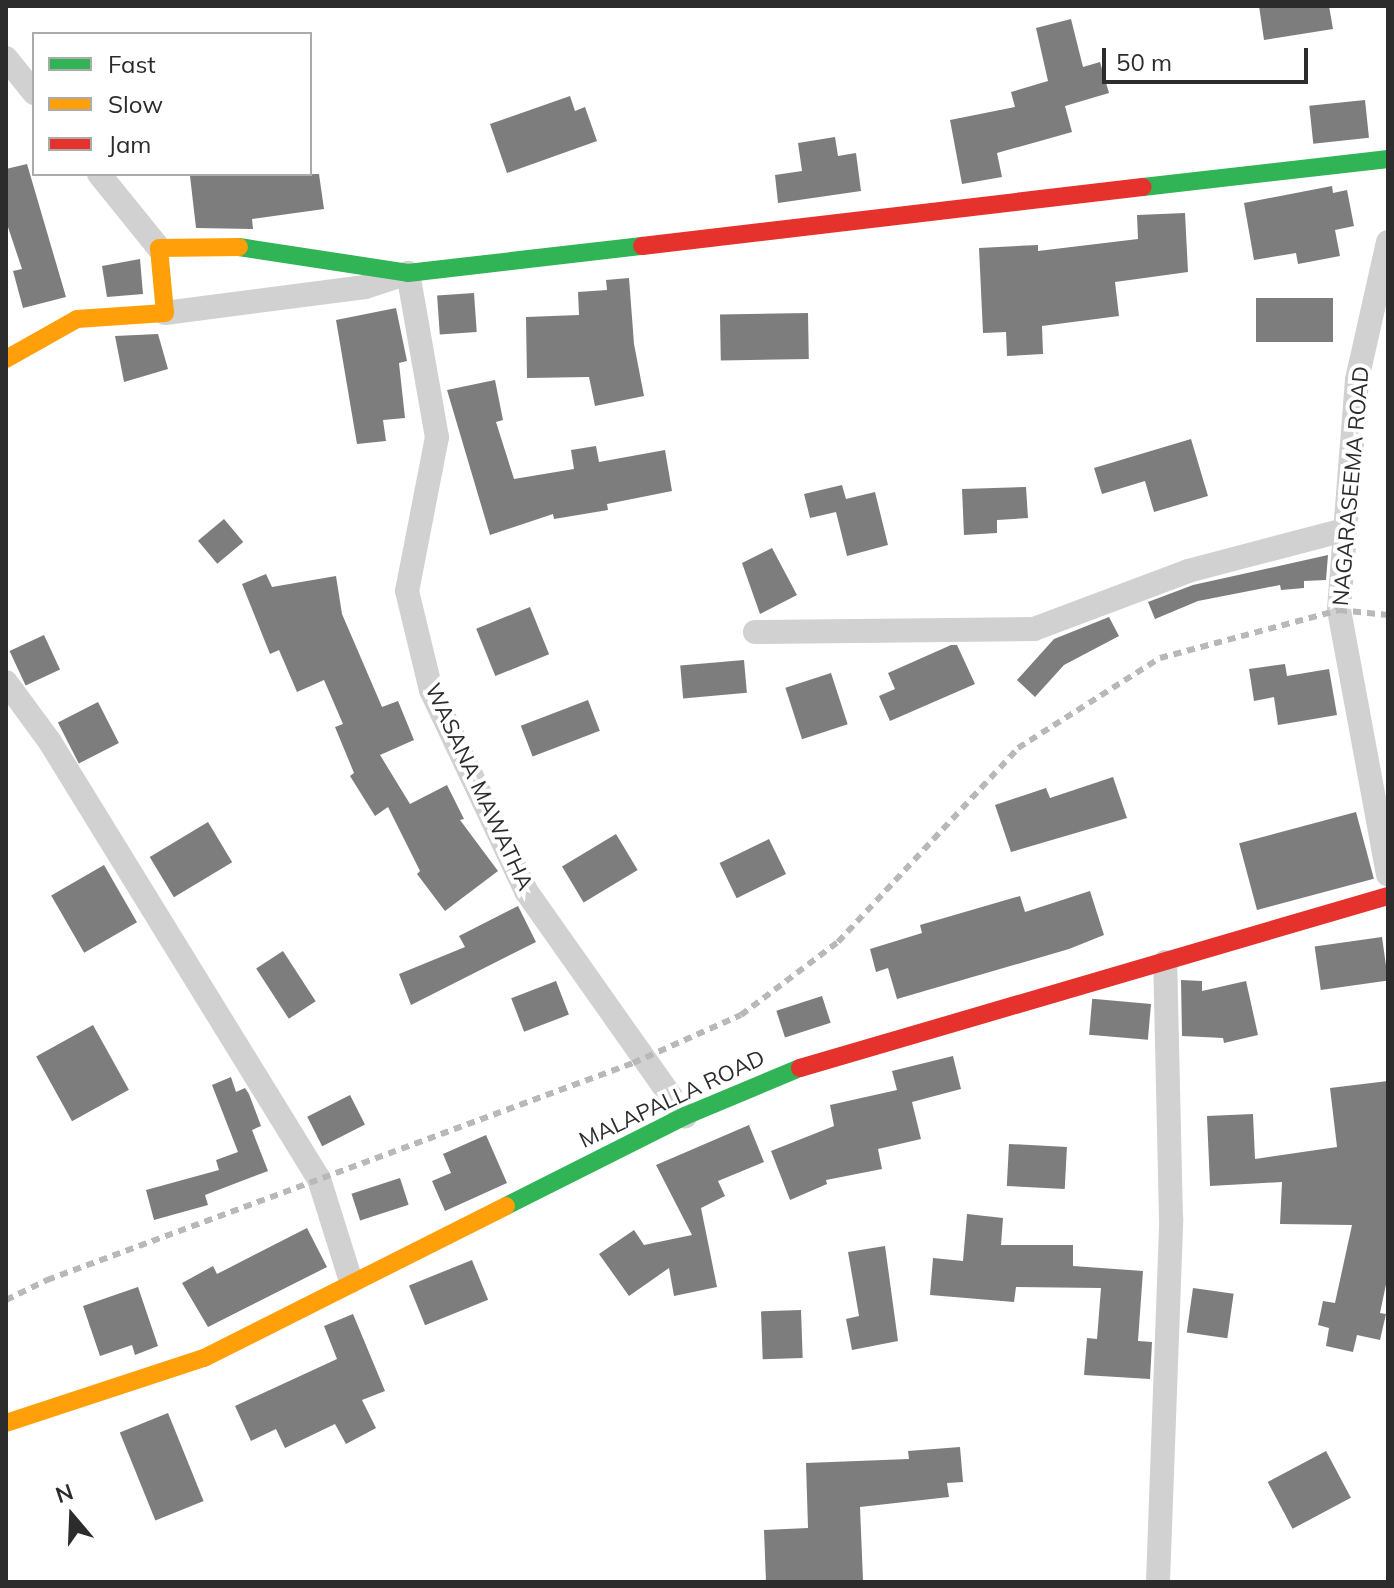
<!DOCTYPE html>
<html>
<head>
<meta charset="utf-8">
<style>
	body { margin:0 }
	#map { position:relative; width:1394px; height:1588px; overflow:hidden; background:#fff; font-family:Mulish,sans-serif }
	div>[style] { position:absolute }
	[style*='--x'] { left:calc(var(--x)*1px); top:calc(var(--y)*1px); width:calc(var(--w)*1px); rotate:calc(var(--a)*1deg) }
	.building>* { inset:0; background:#7d7d7d; transform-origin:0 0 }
	.street>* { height:24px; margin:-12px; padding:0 12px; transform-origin:12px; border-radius:12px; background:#d1d1d1 }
	.fast>* { height:18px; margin:-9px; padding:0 9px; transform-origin:9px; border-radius:9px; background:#30b455 }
	.slow>* { height:18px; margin:-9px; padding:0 9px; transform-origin:9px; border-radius:9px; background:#ff9f0a }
	.jam>* { height:18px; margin:-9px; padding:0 9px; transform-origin:9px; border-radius:9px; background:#e5322d }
	.rail>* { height:6px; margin-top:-3px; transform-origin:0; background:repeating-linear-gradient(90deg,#b8b8b8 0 8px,transparent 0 14px) }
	span { translate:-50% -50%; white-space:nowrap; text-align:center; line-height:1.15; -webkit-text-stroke:8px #fff; paint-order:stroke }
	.street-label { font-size:22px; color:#2c2c2c }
	.frame { position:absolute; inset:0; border:8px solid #2c2c2c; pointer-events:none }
	.legend { position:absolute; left:32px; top:32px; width:280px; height:144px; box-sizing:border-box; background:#fff; border:2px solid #ababab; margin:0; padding:10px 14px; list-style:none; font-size:24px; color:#2c2c2c }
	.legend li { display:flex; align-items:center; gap:16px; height:40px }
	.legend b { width:40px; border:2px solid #ababab }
	.north { position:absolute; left:32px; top:1476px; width:80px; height:80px; -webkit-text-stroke:6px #fff; paint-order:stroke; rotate:341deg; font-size:22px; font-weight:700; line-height:32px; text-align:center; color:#2c2c2c }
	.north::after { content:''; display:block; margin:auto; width:28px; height:36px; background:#2c2c2c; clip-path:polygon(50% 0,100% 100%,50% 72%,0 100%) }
	.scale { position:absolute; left:1102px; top:48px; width:206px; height:36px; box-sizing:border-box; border:4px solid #2c2c2c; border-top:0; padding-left:10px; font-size:24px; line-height:28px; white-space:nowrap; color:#2c2c2c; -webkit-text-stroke:6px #fff; paint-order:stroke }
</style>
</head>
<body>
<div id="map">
	<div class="building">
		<i style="clip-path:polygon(1259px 6px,1329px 6px,1333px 29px,1264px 40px)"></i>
		<i style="clip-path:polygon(1071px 19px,1083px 67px,1100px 62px,1109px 93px,1065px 106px,1072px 132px,997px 153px,1002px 177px,962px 184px,950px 120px,1015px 107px,1011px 92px,1048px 81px,1036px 28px)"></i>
		<i style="clip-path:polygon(570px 96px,575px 111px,585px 107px,597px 141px,507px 173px,490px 124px)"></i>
		<i style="left:1365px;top:100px;width:38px;height:56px;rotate:84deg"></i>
		<i style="clip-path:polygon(835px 137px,838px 156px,856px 153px,861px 191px,778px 203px,775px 175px,802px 171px,798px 143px)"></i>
		<i style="clip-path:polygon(27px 164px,66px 297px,23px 308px,13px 271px,22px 269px,6px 221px,6px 169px)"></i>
		<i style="clip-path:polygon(319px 174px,324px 209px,252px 219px,253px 229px,196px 228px,190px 176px)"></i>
		<i style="clip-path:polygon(1332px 186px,1333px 193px,1347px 190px,1354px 226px,1335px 230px,1340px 256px,1298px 264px,1296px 253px,1254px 260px,1244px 203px)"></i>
		<i style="clip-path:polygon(1185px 213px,1188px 272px,1115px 282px,1119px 316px,1042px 326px,1043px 354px,1007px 356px,1006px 332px,983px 333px,979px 248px,1038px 245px,1038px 251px,1138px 239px,1137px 215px)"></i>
		<i style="clip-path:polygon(140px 259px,143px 294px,107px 297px,102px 266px)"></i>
		<i style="clip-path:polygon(629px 278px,634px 344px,644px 396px,595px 406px,589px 377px,527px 378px,526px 317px,579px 315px,578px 292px,607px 290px,606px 280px)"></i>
		<i style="left:474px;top:293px;width:39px;height:37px;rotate:86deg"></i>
		<i style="left:1256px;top:298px;width:77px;height:44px"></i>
		<i style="clip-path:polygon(396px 308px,407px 361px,399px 363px,405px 418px,383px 420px,386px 441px,357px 444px,336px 320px)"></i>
		<i style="left:808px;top:313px;width:46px;height:88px;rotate:89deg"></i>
		<i style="clip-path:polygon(158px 334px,168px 369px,124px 382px,115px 336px)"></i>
		<i style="clip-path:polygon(495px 380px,503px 420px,496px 422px,514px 479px,574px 469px,571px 450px,596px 446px,599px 462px,665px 450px,672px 491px,607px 504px,608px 510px,554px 519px,553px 514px,490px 535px,447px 390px)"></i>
		<i style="clip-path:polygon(1191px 439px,1208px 496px,1154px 512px,1145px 481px,1102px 494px,1094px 468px)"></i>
		<i style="clip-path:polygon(842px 485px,846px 499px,875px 492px,888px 545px,847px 556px,836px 512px,810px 518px,804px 494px)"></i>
		<i style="clip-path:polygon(1026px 487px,1028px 518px,997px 520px,997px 533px,964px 535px,962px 489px)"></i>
		<i style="left:224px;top:519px;width:30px;height:34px;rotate:50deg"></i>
		<i style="clip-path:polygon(772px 548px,797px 595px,760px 614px,742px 563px)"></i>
		<i style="clip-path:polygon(1328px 555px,1326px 580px,1304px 581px,1304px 588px,1281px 590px,1280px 585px,1198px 601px,1155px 619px,1148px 602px,1193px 585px)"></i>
		<i style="clip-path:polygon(266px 574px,272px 587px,336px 576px,342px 614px,382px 707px,398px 701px,414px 740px,380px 755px,410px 804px,447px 785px,464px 819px,460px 820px,498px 871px,445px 911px,417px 874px,420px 871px,388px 807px,375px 816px,350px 776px,354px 773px,335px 727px,343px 724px,324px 680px,297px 692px,279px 650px,270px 654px,242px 584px)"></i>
		<i style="left:530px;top:607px;width:51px;height:58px;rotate:68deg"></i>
		<i style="clip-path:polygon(1109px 617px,1119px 636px,1064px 665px,1035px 697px,1017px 680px,1054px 639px)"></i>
		<i style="left:44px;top:635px;width:38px;height:38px;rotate:65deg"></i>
		<i style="clip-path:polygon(951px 645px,957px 645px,975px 684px,890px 721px,879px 696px,895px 689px,888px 673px)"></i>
		<i style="left:744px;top:660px;width:33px;height:64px;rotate:85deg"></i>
		<i style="clip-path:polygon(1285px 664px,1287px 676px,1329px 669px,1337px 715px,1278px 725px,1274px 697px,1254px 701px,1249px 669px)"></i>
		<i style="left:831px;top:673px;width:54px;height:48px;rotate:72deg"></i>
		<i style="left:588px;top:700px;width:33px;height:72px;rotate:69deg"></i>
		<i style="left:98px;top:702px;width:46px;height:45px;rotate:63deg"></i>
		<i style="clip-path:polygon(1113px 777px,1127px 818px,1011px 852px,995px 805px,1046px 788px,1050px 798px)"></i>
		<i style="left:1356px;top:812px;width:69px;height:121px;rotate:75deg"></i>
		<i style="left:208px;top:822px;width:47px;height:68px;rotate:59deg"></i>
		<i style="left:616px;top:834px;width:42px;height:63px;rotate:59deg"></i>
		<i style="left:769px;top:839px;width:39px;height:55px;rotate:64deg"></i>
		<i style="left:104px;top:865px;width:66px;height:61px;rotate:60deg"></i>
		<i style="clip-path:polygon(1090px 891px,1104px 935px,1069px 949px,897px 999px,888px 968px,876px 972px,870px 949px,922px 933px,920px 925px,1020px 896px,1025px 912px)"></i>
		<i style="clip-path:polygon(518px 906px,536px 942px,411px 1005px,399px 974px,465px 947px,459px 936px)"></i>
		<i style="left:1382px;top:937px;width:44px;height:68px;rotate:82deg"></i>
		<i style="left:283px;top:951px;width:60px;height:32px;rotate:57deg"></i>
		<i style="clip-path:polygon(1181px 980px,1202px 981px,1202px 991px,1246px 981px,1258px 1035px,1224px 1043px,1223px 1038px,1182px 1036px)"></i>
		<i style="left:556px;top:981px;width:36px;height:48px;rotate:69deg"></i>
		<i style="left:822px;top:996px;width:28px;height:48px;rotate:72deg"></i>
		<i style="left:1151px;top:1004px;width:36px;height:59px;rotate:95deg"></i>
		<i style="left:93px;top:1025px;width:74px;height:65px;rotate:61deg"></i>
		<i style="clip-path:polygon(953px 1056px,961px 1089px,912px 1102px,921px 1139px,878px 1149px,882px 1169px,826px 1180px,827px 1184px,790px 1200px,771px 1151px,834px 1126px,830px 1105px,897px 1090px,892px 1071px)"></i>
		<i style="clip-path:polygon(231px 1077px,236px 1092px,245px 1088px,249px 1094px,261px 1126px,252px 1130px,268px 1171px,205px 1195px,208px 1205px,154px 1220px,146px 1190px,219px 1170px,216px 1160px,238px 1152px,212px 1085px)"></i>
		<i style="clip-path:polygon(1388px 1081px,1388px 1275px,1380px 1313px,1386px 1314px,1380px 1340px,1357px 1335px,1353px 1352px,1326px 1346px,1329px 1328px,1318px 1325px,1323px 1301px,1335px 1303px,1352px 1225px,1280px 1224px,1282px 1182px,1210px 1186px,1207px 1116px,1253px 1114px,1255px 1159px,1337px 1147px,1330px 1088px)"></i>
		<i style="left:350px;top:1095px;width:33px;height:48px;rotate:63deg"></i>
		<i style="clip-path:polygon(749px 1125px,764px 1162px,718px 1181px,725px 1196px,701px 1208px,717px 1287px,674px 1296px,669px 1268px,629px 1296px,599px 1254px,634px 1230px,644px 1245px,692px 1235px,656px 1165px)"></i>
		<i style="clip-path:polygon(486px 1135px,507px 1183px,445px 1211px,432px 1181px,451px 1173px,443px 1154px)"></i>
		<i style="left:1009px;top:1144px;width:58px;height:42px;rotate:3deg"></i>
		<i style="left:400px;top:1178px;width:28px;height:51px;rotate:72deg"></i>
		<i style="clip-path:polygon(967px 1214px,1003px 1218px,1001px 1245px,1073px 1245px,1073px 1266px,1143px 1271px,1138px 1341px,1152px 1342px,1150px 1379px,1084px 1375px,1087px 1338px,1097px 1339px,1101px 1288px,1016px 1287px,1014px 1302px,930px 1295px,933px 1258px,963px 1261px)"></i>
		<i style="clip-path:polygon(307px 1228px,327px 1267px,208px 1327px,182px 1283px,213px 1266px,217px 1274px)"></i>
		<i style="clip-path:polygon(885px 1246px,898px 1341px,852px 1350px,846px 1319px,859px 1316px,848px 1252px)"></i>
		<i style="left:472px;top:1260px;width:43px;height:68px;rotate:68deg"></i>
		<i style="clip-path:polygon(138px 1287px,158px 1346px,135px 1355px,132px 1345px,100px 1356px,83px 1306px)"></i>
		<i style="left:1193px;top:1288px;width:41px;height:45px;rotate:8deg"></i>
		<i style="left:801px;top:1310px;width:48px;height:40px;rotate:88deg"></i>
		<i style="clip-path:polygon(353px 1314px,385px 1391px,362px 1400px,376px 1428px,346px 1444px,335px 1424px,285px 1448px,276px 1429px,251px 1441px,235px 1406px,337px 1359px,324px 1326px)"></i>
		<i style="left:168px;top:1413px;width:95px;height:52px;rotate:68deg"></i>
		<i style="clip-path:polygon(960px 1447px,963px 1482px,947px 1483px,949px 1497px,860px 1507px,863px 1580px,766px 1582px,764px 1530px,808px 1528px,806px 1463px,909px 1459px,908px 1451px)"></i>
		<i style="left:1326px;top:1451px;width:53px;height:66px;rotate:62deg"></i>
	</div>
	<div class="street">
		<i style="--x:6;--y:58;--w:45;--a:51.3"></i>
		<i style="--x:99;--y:174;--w:95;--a:51"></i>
		<i style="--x:1388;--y:242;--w:141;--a:102.7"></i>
		<i style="--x:1357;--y:380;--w:231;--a:94.5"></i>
		<i style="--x:1339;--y:610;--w:269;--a:79.5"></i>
		<i style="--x:165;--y:313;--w:202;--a:-7.4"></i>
		<i style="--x:365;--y:287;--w:45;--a:-18"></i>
		<i style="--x:408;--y:273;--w:167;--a:80"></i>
		<i style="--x:437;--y:437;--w:157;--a:101"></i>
		<i style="--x:407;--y:591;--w:102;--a:76.4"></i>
		<i style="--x:431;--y:690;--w:222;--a:64.7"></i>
		<i style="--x:526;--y:891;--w:276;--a:54.8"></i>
		<i style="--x:755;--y:632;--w:279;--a:-0.6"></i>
		<i style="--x:1034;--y:629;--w:165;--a:-20.6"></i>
		<i style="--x:1188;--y:571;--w:161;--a:-14.7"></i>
		<i style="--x:6;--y:682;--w:74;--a:53.7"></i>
		<i style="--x:50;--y:742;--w:513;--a:58.39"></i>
		<i style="--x:319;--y:1179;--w:107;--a:72.6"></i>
		<i style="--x:1158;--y:1582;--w:363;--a:-87.9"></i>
		<i style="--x:1171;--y:1219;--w:257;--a:-91.3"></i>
	</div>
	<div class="fast">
		<i style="--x:1143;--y:187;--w:247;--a:-6.5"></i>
		<i style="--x:239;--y:247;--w:171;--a:8.7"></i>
		<i style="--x:408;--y:273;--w:236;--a:-6.6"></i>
		<i style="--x:506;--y:1206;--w:200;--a:-26.7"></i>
		<i style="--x:685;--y:1116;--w:125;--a:-22.7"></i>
	</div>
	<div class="slow">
		<i style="--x:6;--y:359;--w:81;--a:-29.4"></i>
		<i style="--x:77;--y:319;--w:88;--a:-3.9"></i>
		<i style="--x:165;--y:313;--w:65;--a:-95.3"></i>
		<i style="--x:159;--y:248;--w:80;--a:-0.7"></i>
		<i style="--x:6;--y:1423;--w:208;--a:-18.2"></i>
		<i style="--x:204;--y:1358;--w:338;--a:-26.7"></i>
	</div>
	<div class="jam">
		<i style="--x:642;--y:246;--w:504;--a:-6.72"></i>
		<i style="--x:800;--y:1068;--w:613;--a:-16.31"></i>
	</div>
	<div class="rail">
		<i style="--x:6;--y:1300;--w:46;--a:-26"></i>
		<i style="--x:47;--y:1280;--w:625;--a:-20.32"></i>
		<i style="--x:633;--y:1063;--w:118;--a:-24"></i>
		<i style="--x:741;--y:1015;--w:121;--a:-37"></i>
		<i style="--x:838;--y:942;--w:265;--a:-47.1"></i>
		<i style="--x:1018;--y:748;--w:168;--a:-32.4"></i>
		<i style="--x:1160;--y:658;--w:185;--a:-15"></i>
		<i style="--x:1339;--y:610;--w:49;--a:5.8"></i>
	</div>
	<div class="street-label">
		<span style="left:1351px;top:486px;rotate:-85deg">NAGARASEEMA ROAD</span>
		<span style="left:479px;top:787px;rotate:65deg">WASANA MAWATHA</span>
		<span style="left:672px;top:1099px;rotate:-25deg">MALAPALLA ROAD</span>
	</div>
	<div class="frame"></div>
	<ul class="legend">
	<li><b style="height:10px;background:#30b455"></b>Fast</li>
	<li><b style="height:10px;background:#ff9f0a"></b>Slow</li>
	<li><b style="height:10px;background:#e5322d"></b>Jam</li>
	</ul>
	<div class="north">N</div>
	<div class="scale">50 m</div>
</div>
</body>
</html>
